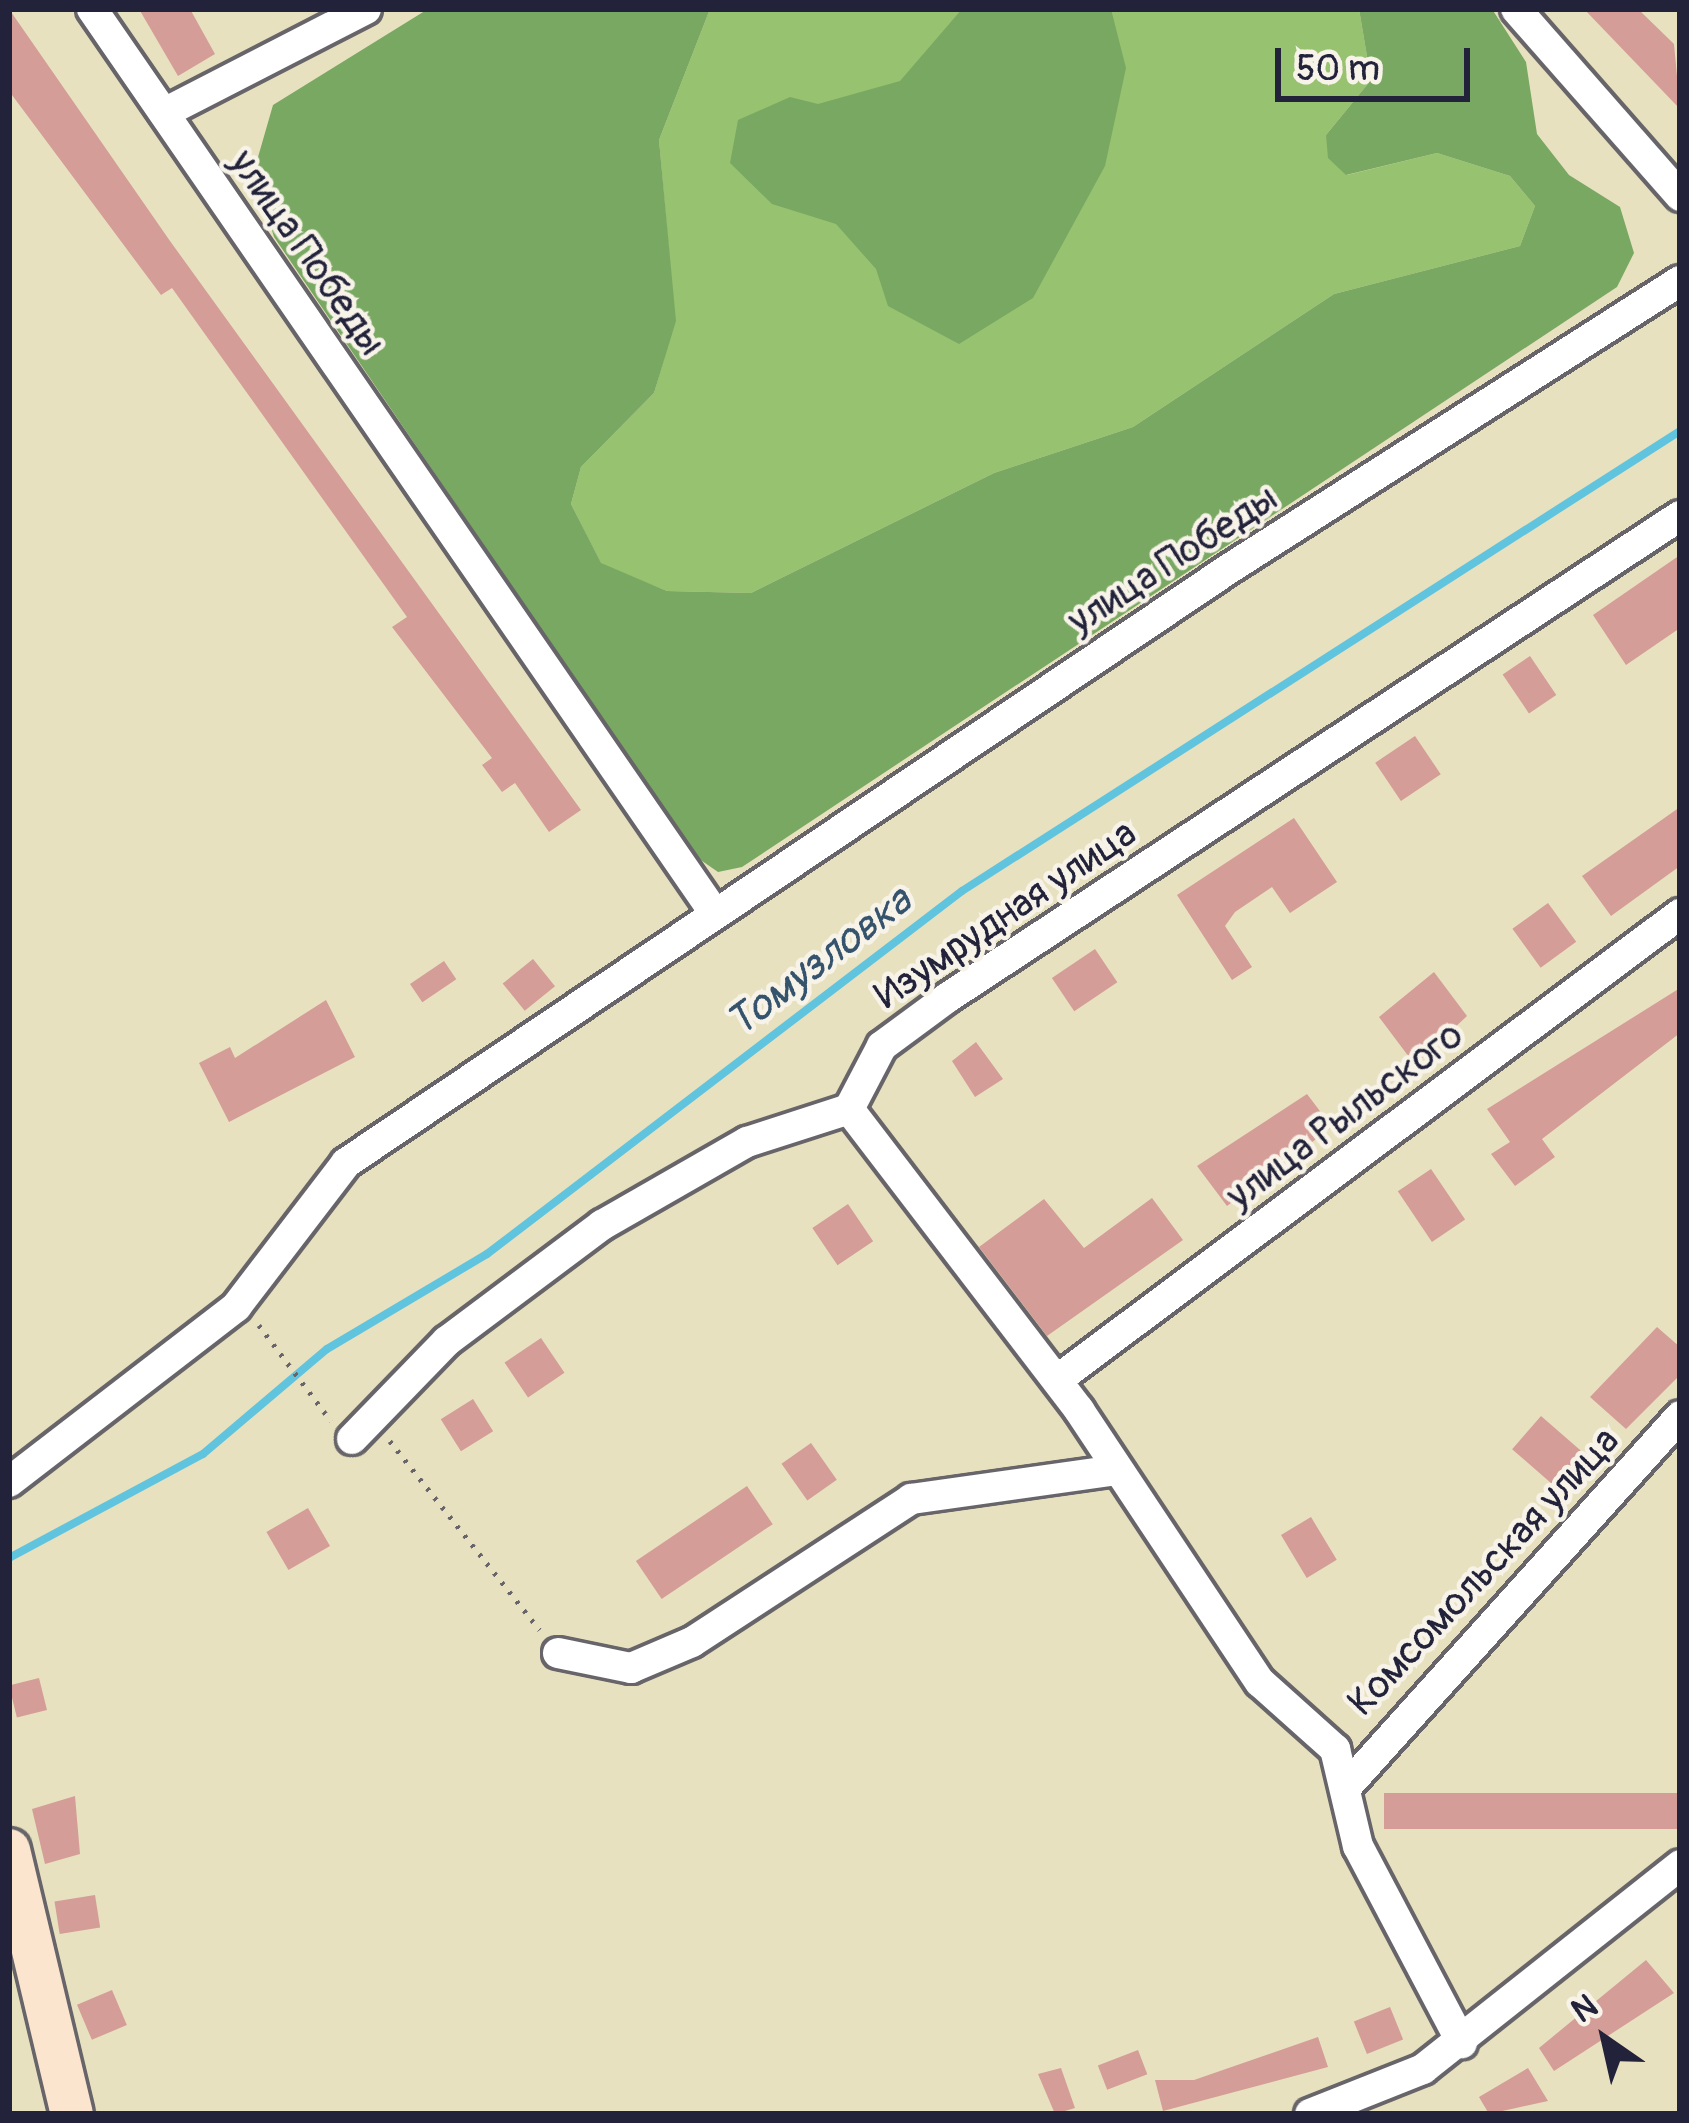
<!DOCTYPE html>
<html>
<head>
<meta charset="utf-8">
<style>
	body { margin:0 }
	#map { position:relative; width:1689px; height:2123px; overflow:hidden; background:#e8e1bf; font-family:Pangolin,sans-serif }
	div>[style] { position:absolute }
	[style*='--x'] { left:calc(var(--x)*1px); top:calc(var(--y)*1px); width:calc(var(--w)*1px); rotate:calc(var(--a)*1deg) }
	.green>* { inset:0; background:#97c26f }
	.forest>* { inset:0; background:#79a862 }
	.stream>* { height:8px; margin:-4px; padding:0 4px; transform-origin:4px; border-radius:4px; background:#61c4de }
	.building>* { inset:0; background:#d49d97; transform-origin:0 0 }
	.path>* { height:4.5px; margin-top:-2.25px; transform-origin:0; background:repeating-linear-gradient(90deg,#676569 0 3px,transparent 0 12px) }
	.roads { filter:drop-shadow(3px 0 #676569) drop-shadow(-3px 0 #676569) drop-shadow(0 3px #676569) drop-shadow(0 -3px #676569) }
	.minor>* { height:30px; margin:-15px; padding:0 15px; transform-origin:15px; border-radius:15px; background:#fff }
	.secondary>* { height:42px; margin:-21px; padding:0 21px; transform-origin:21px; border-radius:21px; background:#fce5cf }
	span { translate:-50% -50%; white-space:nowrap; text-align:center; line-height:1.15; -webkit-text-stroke:9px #f7f3e8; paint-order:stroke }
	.street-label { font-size:39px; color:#22223b }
	.water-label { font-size:42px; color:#35536c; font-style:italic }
	.frame { position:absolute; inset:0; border:12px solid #22223b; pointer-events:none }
	.north { position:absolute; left:1545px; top:1979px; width:120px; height:120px; -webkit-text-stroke:9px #f7f3e8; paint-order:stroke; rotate:326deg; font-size:33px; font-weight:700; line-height:48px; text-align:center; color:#22223b }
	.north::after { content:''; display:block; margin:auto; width:42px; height:54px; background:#22223b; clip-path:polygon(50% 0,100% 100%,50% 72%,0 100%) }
	.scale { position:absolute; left:1275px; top:48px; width:195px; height:54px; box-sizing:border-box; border:6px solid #22223b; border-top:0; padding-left:15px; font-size:36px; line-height:42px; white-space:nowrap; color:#22223b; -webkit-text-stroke:9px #f7f3e8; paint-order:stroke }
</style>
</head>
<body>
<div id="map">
	<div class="green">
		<i style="clip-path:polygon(710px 9px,1359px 9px,1371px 80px,1326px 135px,1347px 175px,1437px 153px,1510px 176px,1535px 206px,1520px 246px,1334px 294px,1133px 427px,994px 473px,751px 593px,667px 591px,601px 564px,571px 504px,581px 467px,654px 393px,675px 321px,659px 140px)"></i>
	</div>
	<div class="forest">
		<i style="clip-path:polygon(428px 9px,710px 9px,659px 140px,676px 321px,654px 393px,581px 467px,571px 504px,601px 563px,667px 591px,751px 593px,994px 473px,1133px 427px,1334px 294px,1520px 246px,1535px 206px,1510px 176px,1437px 153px,1346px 175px,1328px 158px,1326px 135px,1371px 80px,1359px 9px,1492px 9px,1526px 62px,1537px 134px,1569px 175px,1620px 207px,1634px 253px,1617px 287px,742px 867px,718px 872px,695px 856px,274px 237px,254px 171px,273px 105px)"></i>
		<i style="clip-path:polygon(962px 9px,1111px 9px,1126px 68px,1105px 166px,1033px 298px,959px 344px,888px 306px,876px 269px,836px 224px,772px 204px,730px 163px,738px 120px,790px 97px,818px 104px,900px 81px)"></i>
	</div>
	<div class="stream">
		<i style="--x:9;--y:1558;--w:220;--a:-28.2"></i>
		<i style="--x:203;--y:1454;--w:162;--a:-40.3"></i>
		<i style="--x:327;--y:1349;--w:186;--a:-30.7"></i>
		<i style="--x:487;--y:1254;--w:598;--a:-37.39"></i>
		<i style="--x:962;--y:891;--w:853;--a:-32.65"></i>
	</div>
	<div class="building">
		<i style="clip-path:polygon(9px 9px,170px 241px,581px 810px,549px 832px,515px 783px,502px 792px,482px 765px,492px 758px,392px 627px,407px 617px,172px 288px,161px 295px,9px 91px)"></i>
		<i style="clip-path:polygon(139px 9px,190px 9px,215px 54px,178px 76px)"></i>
		<i style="clip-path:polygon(1584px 9px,1638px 9px,1674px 44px,1680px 109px)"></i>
		<i style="clip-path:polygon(1680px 555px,1680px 628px,1626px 665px,1593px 615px)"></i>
		<i style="left:1530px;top:656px;width:47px;height:33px;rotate:56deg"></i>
		<i style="left:1415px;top:736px;width:46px;height:48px;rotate:56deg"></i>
		<i style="clip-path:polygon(1680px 807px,1680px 866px,1611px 916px,1582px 876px)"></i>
		<i style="clip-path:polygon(1294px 818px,1337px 882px,1290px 913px,1272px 887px,1235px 912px,1225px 926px,1252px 967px,1232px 980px,1177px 895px)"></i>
		<i style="left:1548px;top:903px;width:48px;height:44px;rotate:54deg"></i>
		<i style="left:1095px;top:949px;width:40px;height:52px;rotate:56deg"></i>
		<i style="left:533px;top:959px;width:35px;height:39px;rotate:51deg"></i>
		<i style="left:444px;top:961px;width:22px;height:41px;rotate:56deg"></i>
		<i style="clip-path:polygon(1434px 972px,1467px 1016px,1415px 1065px,1379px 1017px)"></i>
		<i style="clip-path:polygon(1680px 988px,1680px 1033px,1542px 1139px,1555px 1157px,1515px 1186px,1491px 1154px,1510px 1142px,1487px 1109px)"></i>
		<i style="clip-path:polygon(326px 1000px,355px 1057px,229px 1122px,199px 1063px,230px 1047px,235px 1058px)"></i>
		<i style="clip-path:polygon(976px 1042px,1003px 1079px,975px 1097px,952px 1061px)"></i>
		<i style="clip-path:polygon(1307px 1094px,1332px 1127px,1227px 1206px,1197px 1166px)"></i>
		<i style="left:1431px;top:1169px;width:61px;height:40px;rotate:56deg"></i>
		<i style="clip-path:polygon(1152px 1198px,1183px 1240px,1047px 1336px,979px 1247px,1044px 1199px,1084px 1248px)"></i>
		<i style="left:848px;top:1204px;width:45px;height:43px;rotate:56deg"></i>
		<i style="clip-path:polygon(1657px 1327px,1680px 1347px,1680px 1375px,1626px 1429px,1590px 1397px)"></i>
		<i style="left:541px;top:1338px;width:42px;height:44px;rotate:56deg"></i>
		<i style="left:473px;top:1399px;width:38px;height:38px;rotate:58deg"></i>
		<i style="left:1541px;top:1416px;width:56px;height:44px;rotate:41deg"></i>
		<i style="left:811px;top:1443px;width:45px;height:36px;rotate:55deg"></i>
		<i style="left:747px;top:1486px;width:46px;height:134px;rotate:56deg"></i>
		<i style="left:308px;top:1508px;width:44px;height:48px;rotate:60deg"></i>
		<i style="left:1311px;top:1517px;width:50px;height:35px;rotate:59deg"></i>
		<i style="left:39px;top:1678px;width:33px;height:31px;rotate:76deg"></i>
		<i style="left:1680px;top:1793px;width:36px;height:296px;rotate:90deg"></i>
		<i style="clip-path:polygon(75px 1796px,80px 1854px,45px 1864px,32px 1809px)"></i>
		<i style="left:95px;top:1895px;width:33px;height:41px;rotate:81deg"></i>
		<i style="clip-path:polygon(1646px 1960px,1674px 1993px,1554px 2071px,1539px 2048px)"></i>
		<i style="left:112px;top:1990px;width:38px;height:38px;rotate:67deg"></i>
		<i style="left:1390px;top:2007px;width:35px;height:39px;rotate:68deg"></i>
		<i style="clip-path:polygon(1318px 2037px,1328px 2067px,1163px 2111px,1155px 2080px,1194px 2080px)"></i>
		<i style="left:1138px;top:2050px;width:26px;height:43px;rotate:69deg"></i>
		<i style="clip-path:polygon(1061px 2068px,1075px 2108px,1055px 2114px,1038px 2074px)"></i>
		<i style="clip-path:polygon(1528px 2068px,1548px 2101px,1489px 2114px,1479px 2097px)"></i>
	</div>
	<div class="path">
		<i style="--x:259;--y:1325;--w:120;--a:53.1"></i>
		<i style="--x:390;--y:1441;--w:241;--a:51.6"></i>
	</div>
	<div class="roads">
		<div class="minor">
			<i style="--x:92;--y:9;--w:1095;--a:55.45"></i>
			<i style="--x:1516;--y:9;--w:249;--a:48.7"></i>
			<i style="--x:164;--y:113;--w:227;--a:-27.2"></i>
			<i style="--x:849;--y:1109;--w:379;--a:52.6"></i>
			<i style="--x:1079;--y:1410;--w:327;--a:56.4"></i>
			<i style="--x:1260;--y:1682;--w:101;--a:41.8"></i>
			<i style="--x:1335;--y:1749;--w:100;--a:76.7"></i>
			<i style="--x:1358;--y:1846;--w:223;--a:62.2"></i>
			<i style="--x:1057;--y:1380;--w:778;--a:-36.8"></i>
			<i style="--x:352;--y:1439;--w:136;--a:-45.9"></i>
			<i style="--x:447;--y:1341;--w:194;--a:-36.8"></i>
			<i style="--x:602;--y:1225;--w:167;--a:-29.8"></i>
			<i style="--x:747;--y:1142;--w:107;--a:-17.9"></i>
			<i style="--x:849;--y:1109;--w:71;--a:-62.4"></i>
			<i style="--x:882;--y:1046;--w:81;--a:-36.4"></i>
			<i style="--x:947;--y:998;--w:877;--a:-33.33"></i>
			<i style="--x:9;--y:1482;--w:287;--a:-37.6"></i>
			<i style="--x:236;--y:1307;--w:181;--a:-52.6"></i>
			<i style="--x:346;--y:1163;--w:1062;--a:-33.94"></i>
			<i style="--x:1227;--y:570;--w:537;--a:-32.54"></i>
			<i style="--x:558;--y:1653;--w:75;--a:11.6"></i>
			<i style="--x:631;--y:1668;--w:66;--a:-23.1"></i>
			<i style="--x:692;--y:1642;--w:262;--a:-33.1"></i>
			<i style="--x:911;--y:1499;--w:208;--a:-8"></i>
			<i style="--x:1349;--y:1784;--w:495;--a:-48"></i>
			<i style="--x:1310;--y:2114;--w:122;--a:-21.7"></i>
			<i style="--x:1423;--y:2069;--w:328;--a:-38.4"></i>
		</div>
		<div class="secondary">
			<i style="--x:9;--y:1850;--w:271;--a:76.6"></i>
		</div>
	</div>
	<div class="street-label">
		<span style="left:307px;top:253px;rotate:55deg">улица Победы</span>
		<span style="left:1173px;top:560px;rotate:-33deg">улица Победы</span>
		<span style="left:1006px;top:915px;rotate:-34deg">Изумрудная улица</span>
		<span style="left:1345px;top:1116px;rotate:-37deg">улица Рыльского</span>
		<span style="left:1484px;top:1572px;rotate:-47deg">Комсомольская улица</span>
	</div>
	<div class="water-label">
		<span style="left:819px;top:962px;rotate:-37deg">Томузловка</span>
	</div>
	<div class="frame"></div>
	<div class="north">N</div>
	<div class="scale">50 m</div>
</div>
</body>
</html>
